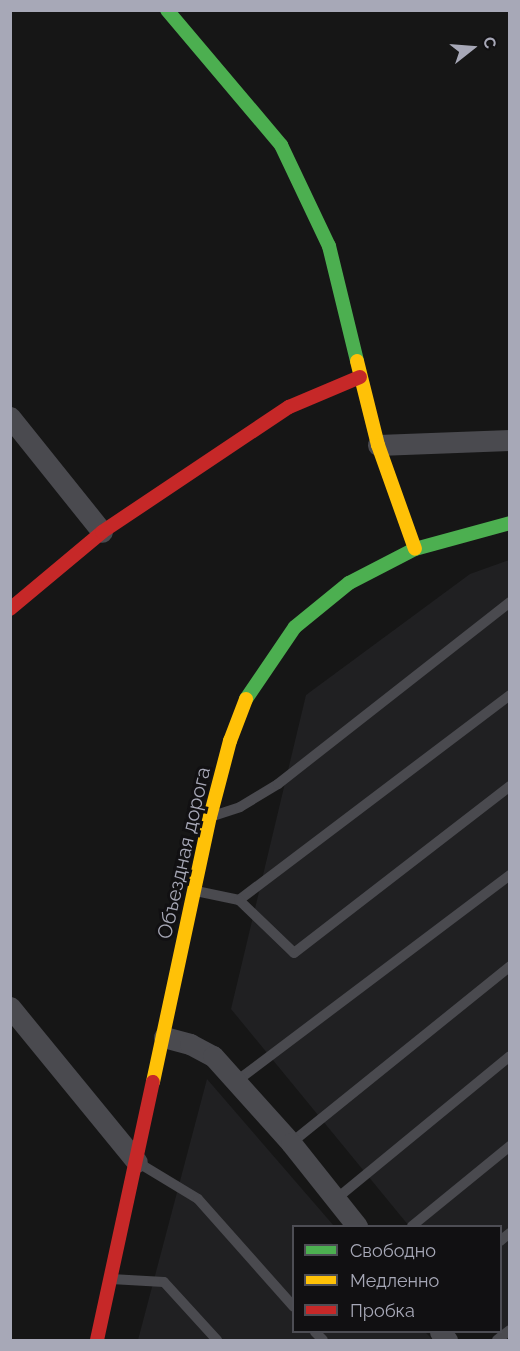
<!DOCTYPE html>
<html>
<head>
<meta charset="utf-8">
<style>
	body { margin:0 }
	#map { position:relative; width:520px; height:1351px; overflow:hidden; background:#161616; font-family:Raleway,sans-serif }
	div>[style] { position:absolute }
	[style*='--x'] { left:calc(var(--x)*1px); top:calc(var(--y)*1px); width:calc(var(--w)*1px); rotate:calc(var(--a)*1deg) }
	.built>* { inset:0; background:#202022 }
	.lane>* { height:10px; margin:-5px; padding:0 5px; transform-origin:5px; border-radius:5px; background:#4a4a4f }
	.street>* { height:21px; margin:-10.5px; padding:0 10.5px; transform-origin:10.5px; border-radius:10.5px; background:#4a4a4f }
	.fast>* { height:14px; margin:-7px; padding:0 7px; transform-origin:7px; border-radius:7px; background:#4caf50 }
	.slow>* { height:14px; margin:-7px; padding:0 7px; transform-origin:7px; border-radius:7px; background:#ffc107 }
	.jam>* { height:14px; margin:-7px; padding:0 7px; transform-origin:7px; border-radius:7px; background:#c62828 }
	span { translate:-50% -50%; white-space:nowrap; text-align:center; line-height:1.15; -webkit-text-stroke:6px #111012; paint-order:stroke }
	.street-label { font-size:20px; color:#a7a8b7 }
	.frame { position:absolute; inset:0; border:12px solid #a7a8b7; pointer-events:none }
	.legend { position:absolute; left:292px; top:1225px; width:210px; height:108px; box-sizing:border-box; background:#111012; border:2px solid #4d4d54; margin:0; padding:8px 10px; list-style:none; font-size:18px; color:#a7a8b7 }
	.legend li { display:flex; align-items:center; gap:12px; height:30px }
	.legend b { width:30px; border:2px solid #4d4d54 }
	.north { position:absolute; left:442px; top:18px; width:60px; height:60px; -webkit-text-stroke:4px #111012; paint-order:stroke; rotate:73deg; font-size:16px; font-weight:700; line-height:24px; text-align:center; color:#a7a8b7 }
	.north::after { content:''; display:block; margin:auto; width:21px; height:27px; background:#a7a8b7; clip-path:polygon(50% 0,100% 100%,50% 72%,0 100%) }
</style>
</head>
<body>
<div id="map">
	<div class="built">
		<i style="clip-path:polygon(509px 560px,509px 1340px,503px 1340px,495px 1332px,500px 1332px,500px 1226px,409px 1226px,231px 1009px,306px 695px,470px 574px)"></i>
		<i style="clip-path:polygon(207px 1079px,334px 1226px,294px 1226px,294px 1332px,425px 1332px,433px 1340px,138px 1340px)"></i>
	</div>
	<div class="lane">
		<i style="--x:216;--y:815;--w:25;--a:-18"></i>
		<i style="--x:240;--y:807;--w:44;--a:-31.2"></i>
		<i style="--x:278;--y:784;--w:295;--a:-38.1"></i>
		<i style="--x:196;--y:891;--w:44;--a:11.8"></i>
		<i style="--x:239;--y:900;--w:340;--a:-37.1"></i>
		<i style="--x:239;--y:900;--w:76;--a:43.9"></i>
		<i style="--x:294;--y:953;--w:273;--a:-37.7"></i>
		<i style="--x:238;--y:1080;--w:341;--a:-37"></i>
		<i style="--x:291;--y:1143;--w:282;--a:-38.9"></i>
		<i style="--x:137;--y:1162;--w:71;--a:31.2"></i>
		<i style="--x:198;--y:1199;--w:144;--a:48.4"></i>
		<i style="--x:336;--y:1199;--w:225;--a:-39.4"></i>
		<i style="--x:412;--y:1226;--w:127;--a:-39.2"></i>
		<i style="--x:500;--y:1241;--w:13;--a:-39"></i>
		<i style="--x:111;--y:1279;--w:53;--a:3.2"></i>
		<i style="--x:164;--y:1282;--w:79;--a:47.6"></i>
		<i style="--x:315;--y:1332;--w:11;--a:45"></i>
		<i style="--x:497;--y:1340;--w:16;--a:-38"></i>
	</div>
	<div class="street">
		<i style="--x:10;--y:417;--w:147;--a:51.3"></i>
		<i style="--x:378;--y:445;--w:132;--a:-2.2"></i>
		<i style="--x:10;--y:1007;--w:200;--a:50.7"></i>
		<i style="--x:164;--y:1037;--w:27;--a:15"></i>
		<i style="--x:190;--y:1044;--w:26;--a:28"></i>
		<i style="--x:213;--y:1056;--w:117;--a:48.1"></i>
		<i style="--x:291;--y:1143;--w:106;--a:51.5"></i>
		<i style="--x:440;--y:1332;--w:11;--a:49"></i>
	</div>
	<div class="fast">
		<i style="--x:167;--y:10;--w:177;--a:49.8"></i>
		<i style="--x:281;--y:145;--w:112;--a:64.6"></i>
		<i style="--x:329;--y:246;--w:118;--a:76.3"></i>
		<i style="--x:246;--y:699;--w:87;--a:-55.8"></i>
		<i style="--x:295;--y:627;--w:70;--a:-39.2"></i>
		<i style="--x:349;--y:583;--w:74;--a:-27.3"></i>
		<i style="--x:415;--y:549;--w:98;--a:-15.3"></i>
	</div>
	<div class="slow">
		<i style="--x:357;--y:361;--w:87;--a:76"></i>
		<i style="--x:378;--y:445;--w:110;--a:70.4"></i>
		<i style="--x:153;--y:1082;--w:271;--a:-77.9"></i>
		<i style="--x:210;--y:817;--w:79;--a:-75.3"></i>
		<i style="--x:230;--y:741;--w:45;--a:-69.1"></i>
	</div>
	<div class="jam">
		<i style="--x:10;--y:609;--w:120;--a:-39.9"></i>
		<i style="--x:102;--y:532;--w:225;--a:-33.8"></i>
		<i style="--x:289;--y:407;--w:77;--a:-22.9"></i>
		<i style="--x:97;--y:1340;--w:264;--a:-77.8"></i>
	</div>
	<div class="street-label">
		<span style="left:184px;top:853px;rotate:-77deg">Объездная дорога</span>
	</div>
	<div class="frame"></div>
	<ul class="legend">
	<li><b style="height:8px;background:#4caf50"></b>Свободно</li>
	<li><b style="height:8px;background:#ffc107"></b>Медленно</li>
	<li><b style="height:8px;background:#c62828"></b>Пробка</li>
	</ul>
	<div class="north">С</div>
</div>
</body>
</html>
